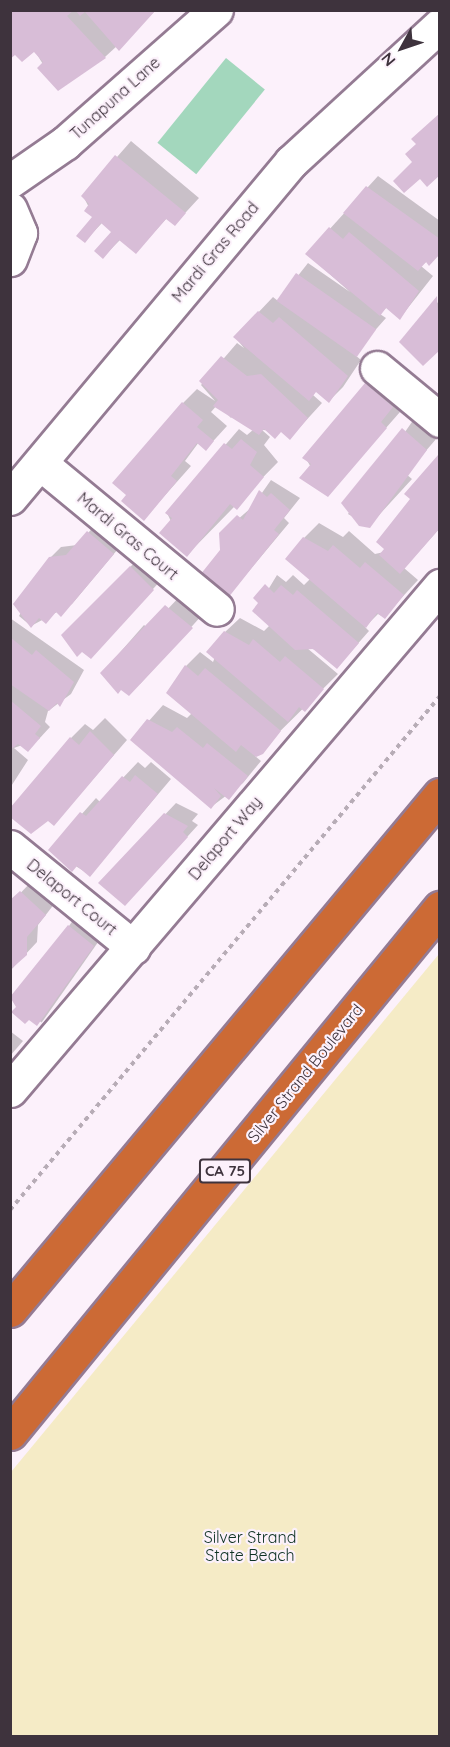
<!DOCTYPE html>
<html>
<head>
<meta charset="utf-8">
<style>
	body { margin:0 }
	#map { position:relative; width:450px; height:1747px; overflow:hidden; background:#fcf1fb; font-family:Quicksand,sans-serif }
	div>[style] { position:absolute }
	[style*='--x'] { left:calc(var(--x)*1px); top:calc(var(--y)*1px); width:calc(var(--w)*1px); rotate:calc(var(--a)*1deg) }
	.green>* { inset:0; background:#a3d7bd; transform-origin:0 0 }
	.sand>* { inset:0; background:#f5ebc6 }
	.shadow>* { inset:0; background:#0003; transform-origin:0 0 }
	.building>* { inset:0; background:#d8bdd7; transform-origin:0 0 }
	.path>* { height:4px; margin-top:-2px; transform-origin:0; background:repeating-linear-gradient(90deg,#b7acb6 0 4.5px,transparent 0 9px) }
	.roads { filter:drop-shadow(2px 0 #947b93) drop-shadow(-2px 0 #947b93) drop-shadow(0 2px #947b93) drop-shadow(0 -2px #947b93) }
	.street>* { height:33px; margin:-16.5px; padding:0 16.5px; transform-origin:16.5px; border-radius:16.5px; background:#fff }
	.highway>* { height:33px; margin:-16.5px; padding:0 16.5px; transform-origin:16.5px; border-radius:16.5px; background:#cc6a35 }
	span { translate:-50% -50%; white-space:nowrap; text-align:center; line-height:1.15; -webkit-text-stroke:4.5px #fcf1fb; paint-order:stroke }
	.shield-label span { padding:2px 4px; background:#fcf1fb; border:2px solid; border-radius:4px; -webkit-text-stroke-width:0 }
	.shield-label { font-size:15px; color:#3e333d; font-weight:700 }
	.street-label { font-size:16px; color:#3e333d }
	.park-label { font-size:16px; color:#0e3223 }
	.frame { position:absolute; inset:0; border:12px solid #3e333d; pointer-events:none }
	.north { position:absolute; left:372px; top:18px; width:60px; height:60px; -webkit-text-stroke:4px #fcf1fb; paint-order:stroke; rotate:230deg; font-size:16px; font-weight:700; line-height:24px; text-align:center; color:#3e333d }
	.north::after { content:''; display:block; margin:auto; width:21px; height:27px; background:#3e333d; clip-path:polygon(50% 0,100% 100%,50% 72%,0 100%) }
</style>
</head>
<body>
<div id="map">
	<div class="green">
		<i style="left:226px;top:58px;width:50px;height:109px;rotate:39deg"></i>
	</div>
	<div class="sand">
		<i style="clip-path:polygon(439px 954px,439px 1736px,11px 1736px,11px 1472px)"></i>
	</div>
	<div class="shadow">
		<i style="clip-path:polygon(10px 10px,156px 10px,105px 57px,58px 89px)"></i>
		<i style="clip-path:polygon(131px 141px,199px 198px,175px 224px,167px 218px,136px 252px,121px 239px,103px 257px,113px 231px,102px 223px,85px 241px,94px 217px,83px 196px)"></i>
		<i style="clip-path:polygon(378px 176px,440px 221px,440px 251px,421px 266px,433px 276px,400px 318px,387px 307px,380px 314px,386px 318px,354px 354px,361px 360px,343px 387px,329px 401px,316px 391px,313px 395px,322px 403px,290px 438px,281px 431px,262px 430px,270px 437px,264px 445px,278px 462px,187px 555px,167px 513px,239px 429px,247px 435px,254px 429px,235px 413px,231px 418px,218px 404px,211px 412px,227px 426px,206px 449px,199px 442px,185px 461px,191px 466px,144px 519px,183px 403px,197px 389px,215px 401px,201px 385px,237px 343px,244px 348px,235px 337px,273px 297px,278px 301px,308px 263px,350px 292px,307px 254px)"></i>
		<i style="clip-path:polygon(440px 300px,440px 346px,401px 342px)"></i>
		<i style="clip-path:polygon(381px 369px,406px 392px,394px 406px,400px 412px,327px 495px,305px 457px)"></i>
		<i style="clip-path:polygon(414px 419px,437px 438px,406px 474px,412px 479px,369px 526px,348px 514px)"></i>
		<i style="clip-path:polygon(440px 456px,440px 528px,404px 568px,418px 580px,384px 617px,378px 614px,365px 627px,369px 631px,347px 656px,307px 648px,338px 674px,255px 756px,261px 761px,243px 783px,211px 807px,132px 740px,163px 705px,187px 718px,192px 713px,186px 666px,200px 652px,213px 662px,225px 632px,240px 618px,264px 631px,270px 625px,260px 603px,277px 575px,286px 582px,293px 575px,304px 585px,311px 578px,304px 538px,319px 523px,343px 537px,349px 531px,375px 554px,384px 552px,412px 499px,406px 494px)"></i>
		<i style="clip-path:polygon(271px 480px,300px 498px,284px 518px,289px 523px,228px 596px,221px 534px,252px 507px)"></i>
		<i style="clip-path:polygon(99px 521px,123px 543px,72px 604px,31px 626px,19px 616px,50px 558px,61px 547px,77px 545px)"></i>
		<i style="clip-path:polygon(141px 556px,163px 578px,101px 646px,63px 635px)"></i>
		<i style="clip-path:polygon(181px 595px,203px 614px,140px 684px,102px 673px,144px 625px,149px 629px)"></i>
		<i style="clip-path:polygon(10px 618px,84px 670px,71px 694px,48px 711px,45px 722px,50px 727px,39px 739px,14px 748px,28px 760px,10px 788px)"></i>
		<i style="clip-path:polygon(105px 718px,127px 740px,54px 824px,71px 738px,85px 724px,93px 730px)"></i>
		<i style="clip-path:polygon(138px 762px,145px 768px,151px 762px,171px 779px,90px 875px,50px 850px,96px 798px,100px 802px)"></i>
		<i style="clip-path:polygon(176px 803px,198px 814px,192px 821px,198px 825px,136px 893px,100px 883px)"></i>
		<i style="clip-path:polygon(32px 881px,55px 903px,38px 925px,37px 942px,10px 971px,10px 904px)"></i>
		<i style="left:76px;top:916px;width:33px;height:107px;rotate:35deg"></i>
		<i style="clip-path:polygon(10px 1031px,23px 1041px,10px 1056px)"></i>
	</div>
	<div class="building">
		<i style="clip-path:polygon(10px 10px,74px 10px,67px 16px,106px 58px,58px 91px,37px 68px,43px 62px,34px 52px,22px 62px,15px 55px,10px 59px)"></i>
		<i style="clip-path:polygon(75px 10px,156px 10px,119px 51px,85px 12px,80px 16px)"></i>
		<i style="clip-path:polygon(440px 113px,440px 175px,427px 187px,420px 179px,404px 193px,393px 181px,412px 162px,405px 154px,416px 144px,411px 139px)"></i>
		<i style="clip-path:polygon(115px 155px,186px 213px,175px 226px,166px 219px,136px 254px,119px 240px,103px 259px,94px 251px,111px 232px,101px 223px,85px 243px,76px 236px,92px 217px,84px 211px,89px 204px,81px 196px)"></i>
		<i style="clip-path:polygon(366px 186px,440px 239px,440px 254px,429px 266px,426px 262px,418px 271px,343px 213px)"></i>
		<i style="clip-path:polygon(329px 227px,343px 239px,349px 232px,419px 291px,400px 320px,386px 308px,380px 316px,305px 254px)"></i>
		<i style="left:296px;top:273px;width:98px;height:34px;rotate:35deg"></i>
		<i style="clip-path:polygon(437px 296px,440px 350px,423px 366px,399px 342px)"></i>
		<i style="clip-path:polygon(258px 311px,273px 323px,279px 317px,348px 376px,329px 403px,316px 392px,309px 401px,233px 337px)"></i>
		<i style="clip-path:polygon(221px 356px,247px 376px,261px 374px,308px 418px,290px 440px,281px 432px,275px 439px,264px 429px,259px 435px,213px 406px,218px 400px,199px 381px)"></i>
		<i style="clip-path:polygon(365px 383px,393px 407px,381px 422px,387px 428px,328px 497px,299px 478px,311px 464px,302px 458px)"></i>
		<i style="clip-path:polygon(182px 402px,203px 420px,197px 427px,214px 441px,206px 451px,197px 443px,193px 448px,171px 476px,177px 481px,144px 521px,121px 501px,126px 495px,112px 483px)"></i>
		<i style="clip-path:polygon(402px 428px,427px 450px,370px 528px,359px 526px,341px 503px)"></i>
		<i style="clip-path:polygon(241px 439px,257px 452px,250px 465px,264px 477px,237px 510px,230px 504px,187px 557px,159px 533px,172px 518px,165px 513px,224px 443px,232px 449px)"></i>
		<i style="clip-path:polygon(438px 455px,440px 528px,400px 574px,379px 555px,384px 549px,376px 542px,410px 499px,404px 494px)"></i>
		<i style="clip-path:polygon(259px 490px,267px 497px,271px 493px,290px 510px,274px 530px,279px 534px,228px 598px,200px 575px,220px 550px,219px 533px,237px 515px,243px 520px)"></i>
		<i style="clip-path:polygon(87px 531px,114px 554px,61px 617px,56px 612px,46px 624px,39px 618px,31px 628px,13px 604px,49px 557px,66px 555px)"></i>
		<i style="clip-path:polygon(303px 537px,328px 551px,333px 545px,360px 568px,365px 562px,404px 595px,385px 619px,377px 613px,366px 628px,285px 559px)"></i>
		<i style="clip-path:polygon(130px 566px,154px 590px,91px 659px,82px 652px,77px 657px,61px 635px)"></i>
		<i style="clip-path:polygon(265px 584px,274px 593px,281px 585px,293px 595px,297px 590px,359px 643px,337px 669px,313px 649px,295px 650px,252px 611px,258px 603px,253px 598px)"></i>
		<i style="clip-path:polygon(165px 605px,193px 628px,129px 696px,121px 690px,118px 694px,100px 673px)"></i>
		<i style="clip-path:polygon(224px 631px,249px 645px,253px 639px,280px 662px,285px 656px,324px 689px,305px 712px,299px 707px,288px 722px,206px 652px)"></i>
		<i style="clip-path:polygon(10px 637px,32px 655px,36px 650px,74px 682px,60px 707px,57px 703px,49px 711px,10px 684px)"></i>
		<i style="clip-path:polygon(185px 665px,198px 676px,205px 668px,281px 731px,263px 754px,256px 757px,241px 745px,236px 752px,166px 693px)"></i>
		<i style="clip-path:polygon(10px 700px,41px 726px,35px 734px,40px 738px,28px 752px,18px 744px,10px 750px)"></i>
		<i style="clip-path:polygon(147px 719px,172px 732px,177px 727px,203px 748px,207px 743px,248px 776px,229px 800px,214px 788px,221px 796px,211px 809px,130px 740px)"></i>
		<i style="clip-path:polygon(90px 731px,114px 755px,54px 826px,48px 821px,31px 834px,10px 817px,10px 808px,70px 737px,79px 745px)"></i>
		<i style="clip-path:polygon(135px 775px,158px 794px,90px 877px,77px 866px,72px 872px,48px 850px,80px 812px,86px 816px,122px 776px,130px 782px)"></i>
		<i style="clip-path:polygon(164px 813px,188px 826px,183px 832px,188px 837px,125px 906px,98px 883px)"></i>
		<i style="clip-path:polygon(20px 891px,46px 915px,27px 937px,27px 955px,10px 970px,10px 900px)"></i>
		<i style="clip-path:polygon(68px 925px,94px 946px,37px 1026px,29px 1020px,25px 1024px,11px 1012px,16px 1007px,10px 997px)"></i>
	</div>
	<div class="path">
		<i style="--x:10;--y:1210;--w:670;--a:-50.08"></i>
	</div>
	<div class="roads">
		<div class="street">
			<i style="--x:10;--y:181;--w:67;--a:-34.6"></i>
			<i style="--x:65;--y:143;--w:201;--a:-41.4"></i>
			<i style="--x:10;--y:209;--w:26;--a:67"></i>
			<i style="--x:20;--y:233;--w:28;--a:111"></i>
			<i style="--x:377;--y:368;--w:82;--a:39.5"></i>
			<i style="--x:40;--y:463;--w:229;--a:39.5"></i>
			<i style="--x:10;--y:498;--w:438;--a:-50.1"></i>
			<i style="--x:291;--y:162;--w:202;--a:-42.6"></i>
			<i style="--x:10;--y:847;--w:159;--a:39.1"></i>
			<i style="--x:10;--y:1090;--w:663;--a:-49.53"></i>
		</div>
		<div class="highway">
			<i style="--x:10;--y:1310;--w:671;--a:-50.14"></i>
			<i style="--x:10;--y:1433;--w:679;--a:-50.68"></i>
		</div>
	</div>
	<div class="shield-label">
		<span style="left:225px;top:1171px">CA 75</span>
	</div>
	<div class="street-label">
		<span style="left:115px;top:98px;rotate:-42deg">Tunapuna Lane</span>
		<span style="left:215px;top:252px;rotate:-50deg">Mardi Gras Road</span>
		<span style="left:128px;top:536px;rotate:40deg">Mardi Gras Court</span>
		<span style="left:225px;top:838px;rotate:-50deg">Delaport Way</span>
		<span style="left:72px;top:897px;rotate:39deg">Delaport Court</span>
		<span style="left:305px;top:1073px;rotate:-51deg">Silver Strand Boulevard</span>
	</div>
	<div class="park-label">
		<span style="left:250px;top:1546px">Silver Strand<br>State Beach</span>
	</div>
	<div class="frame"></div>
	<div class="north">N</div>
</div>
</body>
</html>
